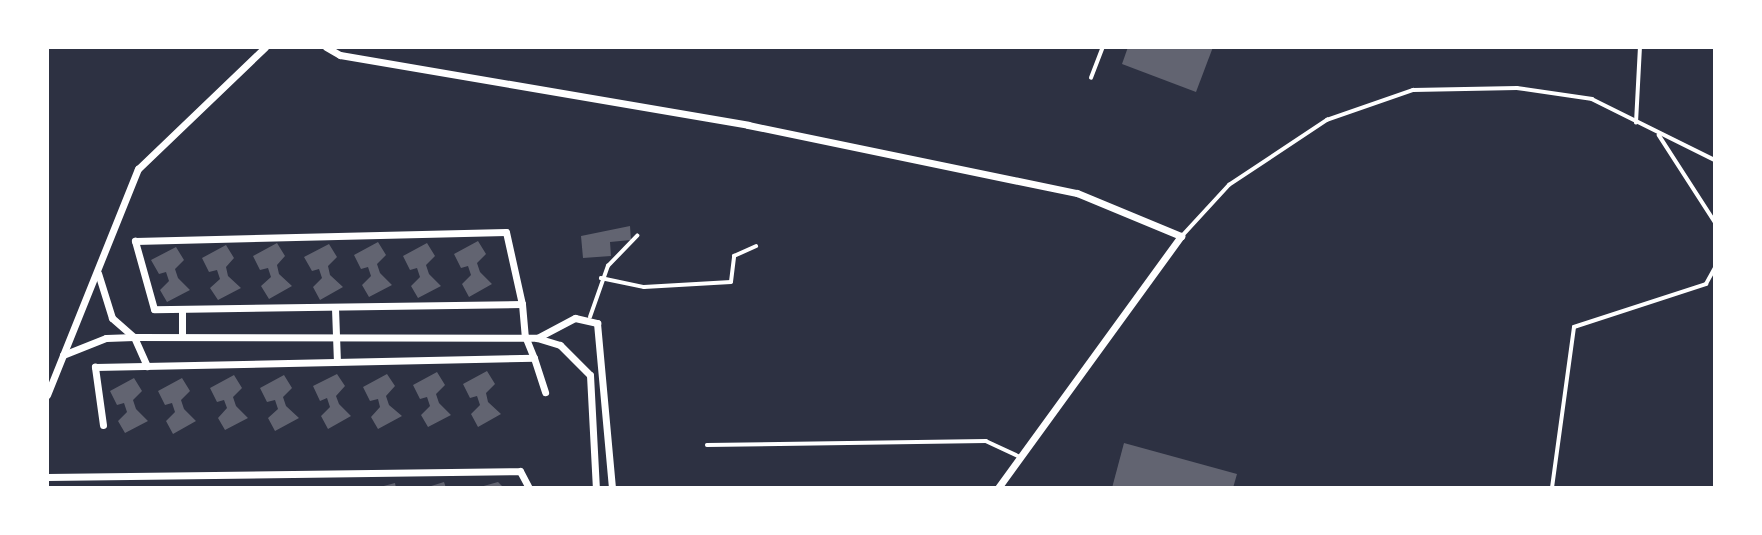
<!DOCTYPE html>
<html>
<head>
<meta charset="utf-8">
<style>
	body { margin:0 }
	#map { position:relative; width:1762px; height:535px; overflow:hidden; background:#2d3142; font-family:Quicksand,sans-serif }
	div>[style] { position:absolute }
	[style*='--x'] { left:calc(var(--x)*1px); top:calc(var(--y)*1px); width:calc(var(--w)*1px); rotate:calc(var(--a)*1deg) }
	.building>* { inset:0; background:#626471 }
	.service>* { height:3.5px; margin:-1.75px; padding:0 1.75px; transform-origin:1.75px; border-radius:1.75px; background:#fff }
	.minor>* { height:7px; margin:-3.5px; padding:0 3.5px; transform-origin:3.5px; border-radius:3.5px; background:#fff }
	span { translate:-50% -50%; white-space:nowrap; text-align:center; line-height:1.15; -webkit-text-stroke:5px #fff; paint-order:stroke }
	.frame { position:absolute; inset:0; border:49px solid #fff; pointer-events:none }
</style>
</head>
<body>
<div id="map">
	<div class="building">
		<i style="clip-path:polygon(1128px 47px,1213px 47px,1196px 92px,1122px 64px)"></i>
		<i style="clip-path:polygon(630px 226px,631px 240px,610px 242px,611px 256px,583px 258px,581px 236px)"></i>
		<i style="clip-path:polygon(478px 241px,486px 254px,477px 263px,480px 272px,492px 284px,469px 297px,462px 284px,471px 275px,468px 266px,461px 268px,454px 254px)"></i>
		<i style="clip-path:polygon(378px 242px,386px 255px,377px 264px,380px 273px,392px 285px,369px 297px,362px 285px,371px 276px,368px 267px,361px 269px,354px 255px)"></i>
		<i style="clip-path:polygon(277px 243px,285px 256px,277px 265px,279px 274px,292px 286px,269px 299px,261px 286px,271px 277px,268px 268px,260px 270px,253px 256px)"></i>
		<i style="clip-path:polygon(427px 243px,435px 256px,426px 265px,429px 274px,441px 286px,418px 298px,411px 286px,420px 277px,417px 268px,410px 270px,403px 256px)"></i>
		<i style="clip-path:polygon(329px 244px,337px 257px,328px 266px,330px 275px,343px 287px,320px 300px,313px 287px,322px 278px,319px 269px,312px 271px,304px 257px)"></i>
		<i style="clip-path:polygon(226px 245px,234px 258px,226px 267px,228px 276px,241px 288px,218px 300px,210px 288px,220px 279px,217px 270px,209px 272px,202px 258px)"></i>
		<i style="clip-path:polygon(176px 247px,184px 260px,175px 269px,178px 278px,190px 290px,167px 302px,160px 290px,169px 281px,166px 272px,159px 274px,151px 260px)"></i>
		<i style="clip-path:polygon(487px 371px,495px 384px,486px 393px,488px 402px,501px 414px,478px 427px,471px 414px,480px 405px,477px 396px,470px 398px,463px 384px)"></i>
		<i style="clip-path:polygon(437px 372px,445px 385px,436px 394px,439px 403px,451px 415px,428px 427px,421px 415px,430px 406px,427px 397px,420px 399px,413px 385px)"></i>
		<i style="clip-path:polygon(337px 374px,345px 386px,336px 396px,339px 404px,351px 416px,328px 429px,321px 416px,330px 407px,327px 398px,320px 401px,313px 386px)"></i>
		<i style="clip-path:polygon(387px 374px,395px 386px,386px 396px,389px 405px,402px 416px,378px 429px,371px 417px,380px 407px,378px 399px,370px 401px,363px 387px)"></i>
		<i style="clip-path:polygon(234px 375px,242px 388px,233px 397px,236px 406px,248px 418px,225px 430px,218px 418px,227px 408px,224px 400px,217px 402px,210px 388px)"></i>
		<i style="clip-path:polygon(284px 375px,292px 388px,283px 397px,286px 406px,299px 418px,275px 431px,268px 418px,278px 409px,275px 400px,267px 402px,260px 388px)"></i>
		<i style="clip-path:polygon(134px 378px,142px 391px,133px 400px,136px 409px,148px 421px,125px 433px,118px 421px,127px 412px,124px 403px,117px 405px,110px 391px)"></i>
		<i style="clip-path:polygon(182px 378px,190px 391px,181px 400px,184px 409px,196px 421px,173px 434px,166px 421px,175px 412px,172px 403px,165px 405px,158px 391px)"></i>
		<i style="clip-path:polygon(1124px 443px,1237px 474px,1233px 488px,1112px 488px)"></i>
		<i style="clip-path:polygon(444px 482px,446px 488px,428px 488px,428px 487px)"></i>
		<i style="clip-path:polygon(498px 482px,504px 488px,480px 488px,480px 487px)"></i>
		<i style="clip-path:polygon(395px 483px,396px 488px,380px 488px,380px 487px)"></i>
	</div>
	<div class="service">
		<i style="--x:1091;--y:78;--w:33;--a:-69"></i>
		<i style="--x:1636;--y:123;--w:76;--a:-87"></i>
		<i style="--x:1659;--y:135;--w:103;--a:57.2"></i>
		<i style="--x:1183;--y:235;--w:68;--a:-47.4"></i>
		<i style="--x:1229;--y:185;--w:118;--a:-33.6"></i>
		<i style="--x:1327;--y:120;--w:91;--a:-19.2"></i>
		<i style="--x:1413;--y:90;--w:104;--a:-1.1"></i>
		<i style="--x:1517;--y:88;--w:76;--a:8.3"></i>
		<i style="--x:1592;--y:99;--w:137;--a:26.4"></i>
		<i style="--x:601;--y:278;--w:44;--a:11.8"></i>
		<i style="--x:644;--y:287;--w:87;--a:-3.3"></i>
		<i style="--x:731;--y:282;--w:26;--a:-83"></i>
		<i style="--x:734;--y:256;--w:24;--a:-24"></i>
		<i style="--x:590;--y:317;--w:54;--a:-70.6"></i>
		<i style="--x:608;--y:266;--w:42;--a:-46"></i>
		<i style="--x:707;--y:445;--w:279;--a:-0.8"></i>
		<i style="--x:986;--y:441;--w:38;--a:25"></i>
		<i style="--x:1552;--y:488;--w:162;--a:-82.2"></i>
		<i style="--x:1574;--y:327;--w:139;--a:-18"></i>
		<i style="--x:1706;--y:284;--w:18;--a:-61"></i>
	</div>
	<div class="minor">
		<i style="--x:326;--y:47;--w:16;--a:30"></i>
		<i style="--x:340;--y:55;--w:414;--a:9.7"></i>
		<i style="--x:748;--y:125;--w:336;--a:11.7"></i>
		<i style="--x:1077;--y:193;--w:113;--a:22.5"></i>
		<i style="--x:1181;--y:236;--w:311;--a:126"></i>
		<i style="--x:98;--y:273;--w:47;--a:72.7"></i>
		<i style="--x:112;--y:318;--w:29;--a:41"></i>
		<i style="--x:134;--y:337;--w:32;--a:66"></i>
		<i style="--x:522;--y:304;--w:368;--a:179.2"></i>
		<i style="--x:154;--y:309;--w:71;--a:-105.6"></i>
		<i style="--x:135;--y:241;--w:371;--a:-1.4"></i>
		<i style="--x:506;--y:232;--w:74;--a:77.5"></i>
		<i style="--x:522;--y:304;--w:32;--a:85"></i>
		<i style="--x:525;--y:336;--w:24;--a:68"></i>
		<i style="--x:335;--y:308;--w:54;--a:87.9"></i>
		<i style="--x:182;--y:309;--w:27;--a:90"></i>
		<i style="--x:537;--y:338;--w:43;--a:-27.8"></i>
		<i style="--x:575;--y:318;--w:23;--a:13"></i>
		<i style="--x:597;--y:323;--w:166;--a:84.8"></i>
		<i style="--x:63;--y:355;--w:46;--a:-21.6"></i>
		<i style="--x:106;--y:338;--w:28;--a:-2"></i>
		<i style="--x:134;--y:337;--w:403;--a:0.1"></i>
		<i style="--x:537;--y:338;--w:24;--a:17"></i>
		<i style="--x:560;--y:345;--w:42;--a:45"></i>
		<i style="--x:590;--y:375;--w:113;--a:87"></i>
		<i style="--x:47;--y:395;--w:244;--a:-68.1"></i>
		<i style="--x:138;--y:169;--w:176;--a:-43.8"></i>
		<i style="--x:103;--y:425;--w:59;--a:-97.9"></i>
		<i style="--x:95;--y:367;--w:439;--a:-1.2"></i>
		<i style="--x:534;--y:358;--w:36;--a:72"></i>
		<i style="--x:47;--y:477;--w:473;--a:-0.7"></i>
		<i style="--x:520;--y:471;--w:19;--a:62"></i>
	</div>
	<div class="frame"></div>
</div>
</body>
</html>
